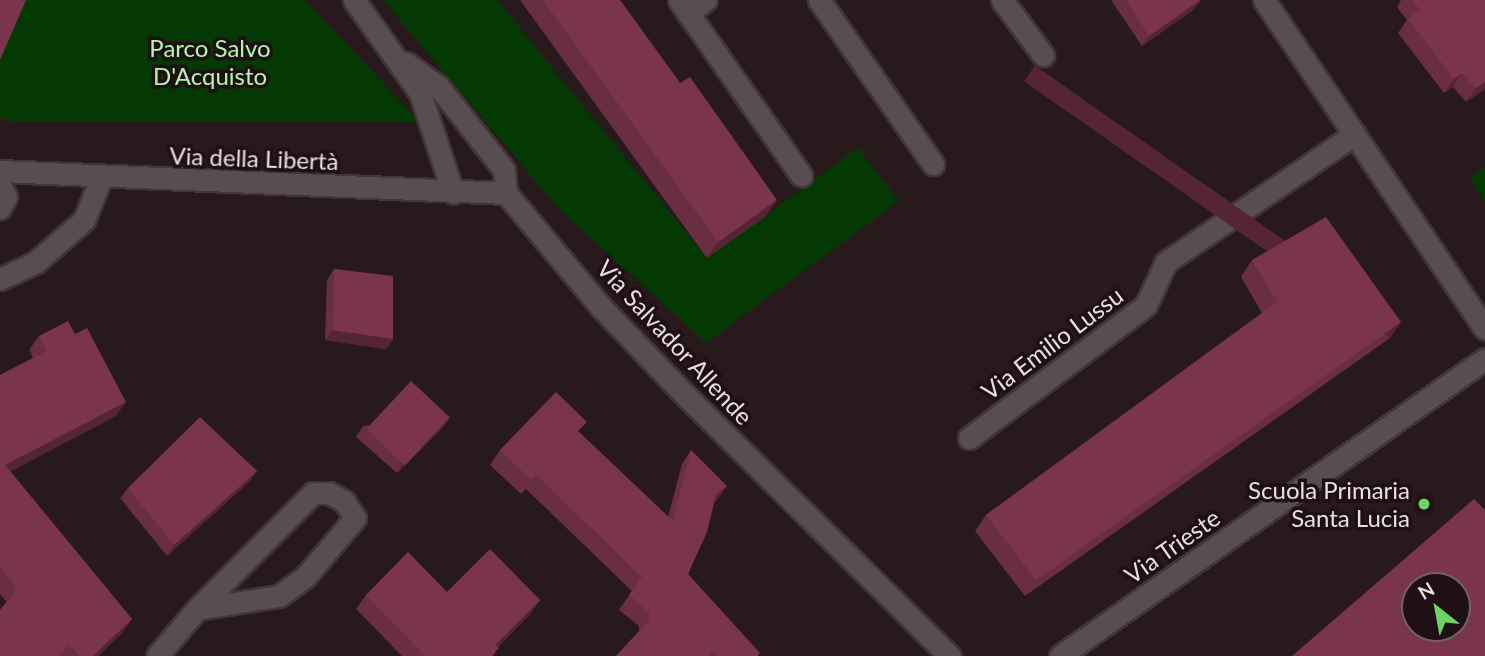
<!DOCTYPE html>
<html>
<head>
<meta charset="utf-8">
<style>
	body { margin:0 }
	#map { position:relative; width:1485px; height:656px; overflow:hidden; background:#28191d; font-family:Lato,sans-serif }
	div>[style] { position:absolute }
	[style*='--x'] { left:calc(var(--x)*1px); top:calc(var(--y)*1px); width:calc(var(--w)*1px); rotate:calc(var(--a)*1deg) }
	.green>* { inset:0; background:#053903 }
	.roads { filter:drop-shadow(2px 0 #433538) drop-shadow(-2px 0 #433538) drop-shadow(0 2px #433538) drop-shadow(0 -2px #433538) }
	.minor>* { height:21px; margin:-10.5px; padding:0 10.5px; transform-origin:10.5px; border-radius:10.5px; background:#564e50 }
	.tertiary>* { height:21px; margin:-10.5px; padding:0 10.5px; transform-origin:10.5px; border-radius:10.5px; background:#564e50 }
	.wall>* { inset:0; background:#692e41 }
	.shaded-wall>* { inset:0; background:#552535; transform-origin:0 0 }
	.building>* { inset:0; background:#7a354c; transform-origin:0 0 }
	.dots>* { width:19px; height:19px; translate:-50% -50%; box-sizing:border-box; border:4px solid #1e1014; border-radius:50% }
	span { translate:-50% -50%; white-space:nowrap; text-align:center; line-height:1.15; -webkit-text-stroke:7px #1e1014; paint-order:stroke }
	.park-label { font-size:24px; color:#b0f8a8 }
	.street-label { font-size:24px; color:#e9dee1 }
	.poi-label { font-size:24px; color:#e9dee1 }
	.right { translate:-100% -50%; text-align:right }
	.north { position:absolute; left:1401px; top:572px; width:70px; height:70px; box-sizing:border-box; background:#1e1014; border:2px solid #6f6266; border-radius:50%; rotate:329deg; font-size:19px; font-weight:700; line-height:28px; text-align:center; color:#e9dee1 }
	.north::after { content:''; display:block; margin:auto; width:24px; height:32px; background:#6cd362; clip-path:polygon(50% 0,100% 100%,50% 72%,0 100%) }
</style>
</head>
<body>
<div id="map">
	<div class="green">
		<i style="clip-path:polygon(22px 0,305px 0,420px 122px,14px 122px,0 118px,0 50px)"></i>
		<i style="clip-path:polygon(383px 0,497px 0,707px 258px,858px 148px,899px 201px,706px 343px,558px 208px)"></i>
		<i style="clip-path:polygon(1485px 167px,1485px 203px,1470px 177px)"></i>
	</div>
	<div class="roads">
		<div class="minor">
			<i style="--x:354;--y:0;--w:114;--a:54.6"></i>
			<i style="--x:420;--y:93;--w:105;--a:71.7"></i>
			<i style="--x:679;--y:0;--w:16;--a:55"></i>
			<i style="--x:688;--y:13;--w:22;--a:-36"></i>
			<i style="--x:819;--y:0;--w:200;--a:55.2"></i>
			<i style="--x:1002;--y:0;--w:69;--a:53.3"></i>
			<i style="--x:1264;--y:0;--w:396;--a:56.1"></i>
			<i style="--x:688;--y:13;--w:198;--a:55.1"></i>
			<i style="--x:406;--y:63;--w:39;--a:36"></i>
			<i style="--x:438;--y:86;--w:107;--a:51.8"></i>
			<i style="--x:504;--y:170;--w:23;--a:85"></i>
			<i style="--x:0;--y:185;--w:13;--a:63"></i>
			<i style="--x:6;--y:197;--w:13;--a:119"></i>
			<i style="--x:0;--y:279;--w:40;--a:-25"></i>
			<i style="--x:36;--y:262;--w:64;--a:-41.2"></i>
			<i style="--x:84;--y:220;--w:45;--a:-68"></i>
			<i style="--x:969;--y:438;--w:221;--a:-36.9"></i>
			<i style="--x:1146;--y:305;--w:47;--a:-65.1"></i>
			<i style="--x:1166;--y:262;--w:228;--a:-34.1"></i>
			<i style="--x:157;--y:656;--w:62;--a:-49.6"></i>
			<i style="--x:197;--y:609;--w:164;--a:-45"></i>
			<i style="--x:313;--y:493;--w:16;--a:0"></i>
			<i style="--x:329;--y:493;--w:17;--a:28"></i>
			<i style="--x:344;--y:501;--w:20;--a:57"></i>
			<i style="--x:355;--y:518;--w:77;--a:130.3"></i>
			<i style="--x:305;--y:577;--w:32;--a:144"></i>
			<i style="--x:279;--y:596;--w:83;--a:171"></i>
		</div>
		<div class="tertiary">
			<i style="--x:0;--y:171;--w:506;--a:2.49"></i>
			<i style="--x:506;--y:193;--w:148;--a:50.2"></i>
			<i style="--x:601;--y:307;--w:124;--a:46.3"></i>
			<i style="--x:687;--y:397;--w:369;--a:44.6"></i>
			<i style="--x:1060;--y:656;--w:518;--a:-34.95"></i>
		</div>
	</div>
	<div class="wall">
		<i style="clip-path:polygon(520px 0,620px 0,680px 83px,766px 216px,707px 258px)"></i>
		<i style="clip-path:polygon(1111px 0,1201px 0,1193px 10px,1142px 46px)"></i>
		<i style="clip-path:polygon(1401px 0,1485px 0,1485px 89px,1466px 102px,1453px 87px,1444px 93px,1398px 33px,1407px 20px,1397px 7px)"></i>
		<i style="clip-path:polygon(1252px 260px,1401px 322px,1390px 338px,1025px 596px,975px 531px,986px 515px,1262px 313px,1241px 277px)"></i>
		<i style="clip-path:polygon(334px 269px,393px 339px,386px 349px,325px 340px,327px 280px)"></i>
		<i style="clip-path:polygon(39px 336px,116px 416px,10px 471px,132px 619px,122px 633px,98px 656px,0 656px,0 610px,7px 602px,0 594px,0 375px,33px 358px,29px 350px)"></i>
		<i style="clip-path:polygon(450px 417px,443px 427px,397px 473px,356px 437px,363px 426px)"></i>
		<i style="clip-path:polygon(580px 433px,668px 517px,682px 464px,691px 450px,717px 500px,714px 502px,688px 574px,758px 656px,616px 656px,639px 631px,639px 626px,619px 610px,632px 591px,526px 489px,521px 494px,490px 465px,500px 450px)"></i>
		<i style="clip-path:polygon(257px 471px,249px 482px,167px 556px,120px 498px,128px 488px)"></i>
		<i style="clip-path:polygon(447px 592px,540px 600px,530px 614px,498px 647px,493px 656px,402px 656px,356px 609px,366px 595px)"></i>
	</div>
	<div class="shaded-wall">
		<i style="clip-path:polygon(1201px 0,1193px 10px,1142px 46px,1149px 36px)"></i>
		<i style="clip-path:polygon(1462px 73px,1453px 87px,1444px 93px,1454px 79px)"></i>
		<i style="clip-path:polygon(1485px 82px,1485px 89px,1466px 102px,1476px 88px)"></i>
		<i style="clip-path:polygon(777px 200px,766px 216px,707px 258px,718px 242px)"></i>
		<i style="left:1401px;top:322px;width:19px;height:447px;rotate:125deg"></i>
		<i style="clip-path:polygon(333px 330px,393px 339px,386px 349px,325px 340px)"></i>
		<i style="clip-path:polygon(126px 402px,116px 416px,0 477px,5px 465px)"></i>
		<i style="clip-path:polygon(450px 417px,443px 427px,397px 473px,404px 462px)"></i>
		<i style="clip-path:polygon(257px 471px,249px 482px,167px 556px,174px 545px)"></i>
		<i style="clip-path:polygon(727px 486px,717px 500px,706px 509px,716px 495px)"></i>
		<i style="clip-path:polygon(540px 600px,530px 614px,489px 656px,495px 645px)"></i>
		<i style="clip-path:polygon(132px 619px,122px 633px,98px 656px,93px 656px)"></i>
	</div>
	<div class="building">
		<i style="clip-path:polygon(0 0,26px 0,0 60px)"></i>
		<i style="clip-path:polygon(543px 0,620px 0,680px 83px,690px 77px,777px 200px,718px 242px)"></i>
		<i style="clip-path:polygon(1126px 0,1200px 0,1149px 36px)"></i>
		<i style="clip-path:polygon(1412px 0,1485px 0,1485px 82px,1476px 88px,1462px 73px,1454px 79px,1408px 19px,1420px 10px)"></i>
		<i style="clip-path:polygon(1326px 217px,1401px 322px,1036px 580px,986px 515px,1277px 302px,1252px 260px)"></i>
		<i style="clip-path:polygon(334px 269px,393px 276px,393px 339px,333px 330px)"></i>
		<i style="clip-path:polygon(68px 321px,75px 334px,87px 328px,126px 402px,5px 465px,132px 619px,93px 656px,79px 656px,69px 645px,59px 656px,1px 656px,0 655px,0 610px,17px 589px,0 567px,0 375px,47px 351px,39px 336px)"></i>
		<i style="left:411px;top:381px;width:53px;height:66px;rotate:43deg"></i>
		<i style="clip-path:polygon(556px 392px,587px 422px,578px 431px,673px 521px,691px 450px,727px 486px,716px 495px,707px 532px,688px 574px,760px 653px,758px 656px,717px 656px,712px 651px,708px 656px,616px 656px,649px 621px,649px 612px,629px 595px,642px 577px,536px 475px,531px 480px,500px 450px)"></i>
		<i style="clip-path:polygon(200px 417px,257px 471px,174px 545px,128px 488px)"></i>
		<i style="clip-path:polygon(evenodd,1474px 499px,1485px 510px,1485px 656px,1292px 656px,1474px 499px,1415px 586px,1457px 586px,1457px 628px,1415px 628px,1415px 586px)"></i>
		<i style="clip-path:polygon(490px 549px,540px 600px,495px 645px,499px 648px,491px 656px,425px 656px,366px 595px,408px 552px,447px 592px)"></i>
	</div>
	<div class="dots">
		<i style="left:1424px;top:504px;background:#6cd362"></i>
	</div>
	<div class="park-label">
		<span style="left:210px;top:62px">Parco Salvo<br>D'Acquisto</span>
	</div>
	<div class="street-label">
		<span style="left:254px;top:158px;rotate:2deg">Via della Libertà</span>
		<span style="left:675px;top:342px;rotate:47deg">Via Salvador Allende</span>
		<span style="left:1052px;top:343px;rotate:-37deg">Via Emilio Lussu</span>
		<span style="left:1172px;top:546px;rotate:-35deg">Via Trieste</span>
	</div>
	<div class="poi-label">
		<span class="right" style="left:1410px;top:504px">Scuola Primaria<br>Santa Lucia</span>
	</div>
	<div class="north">N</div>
</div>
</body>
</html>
